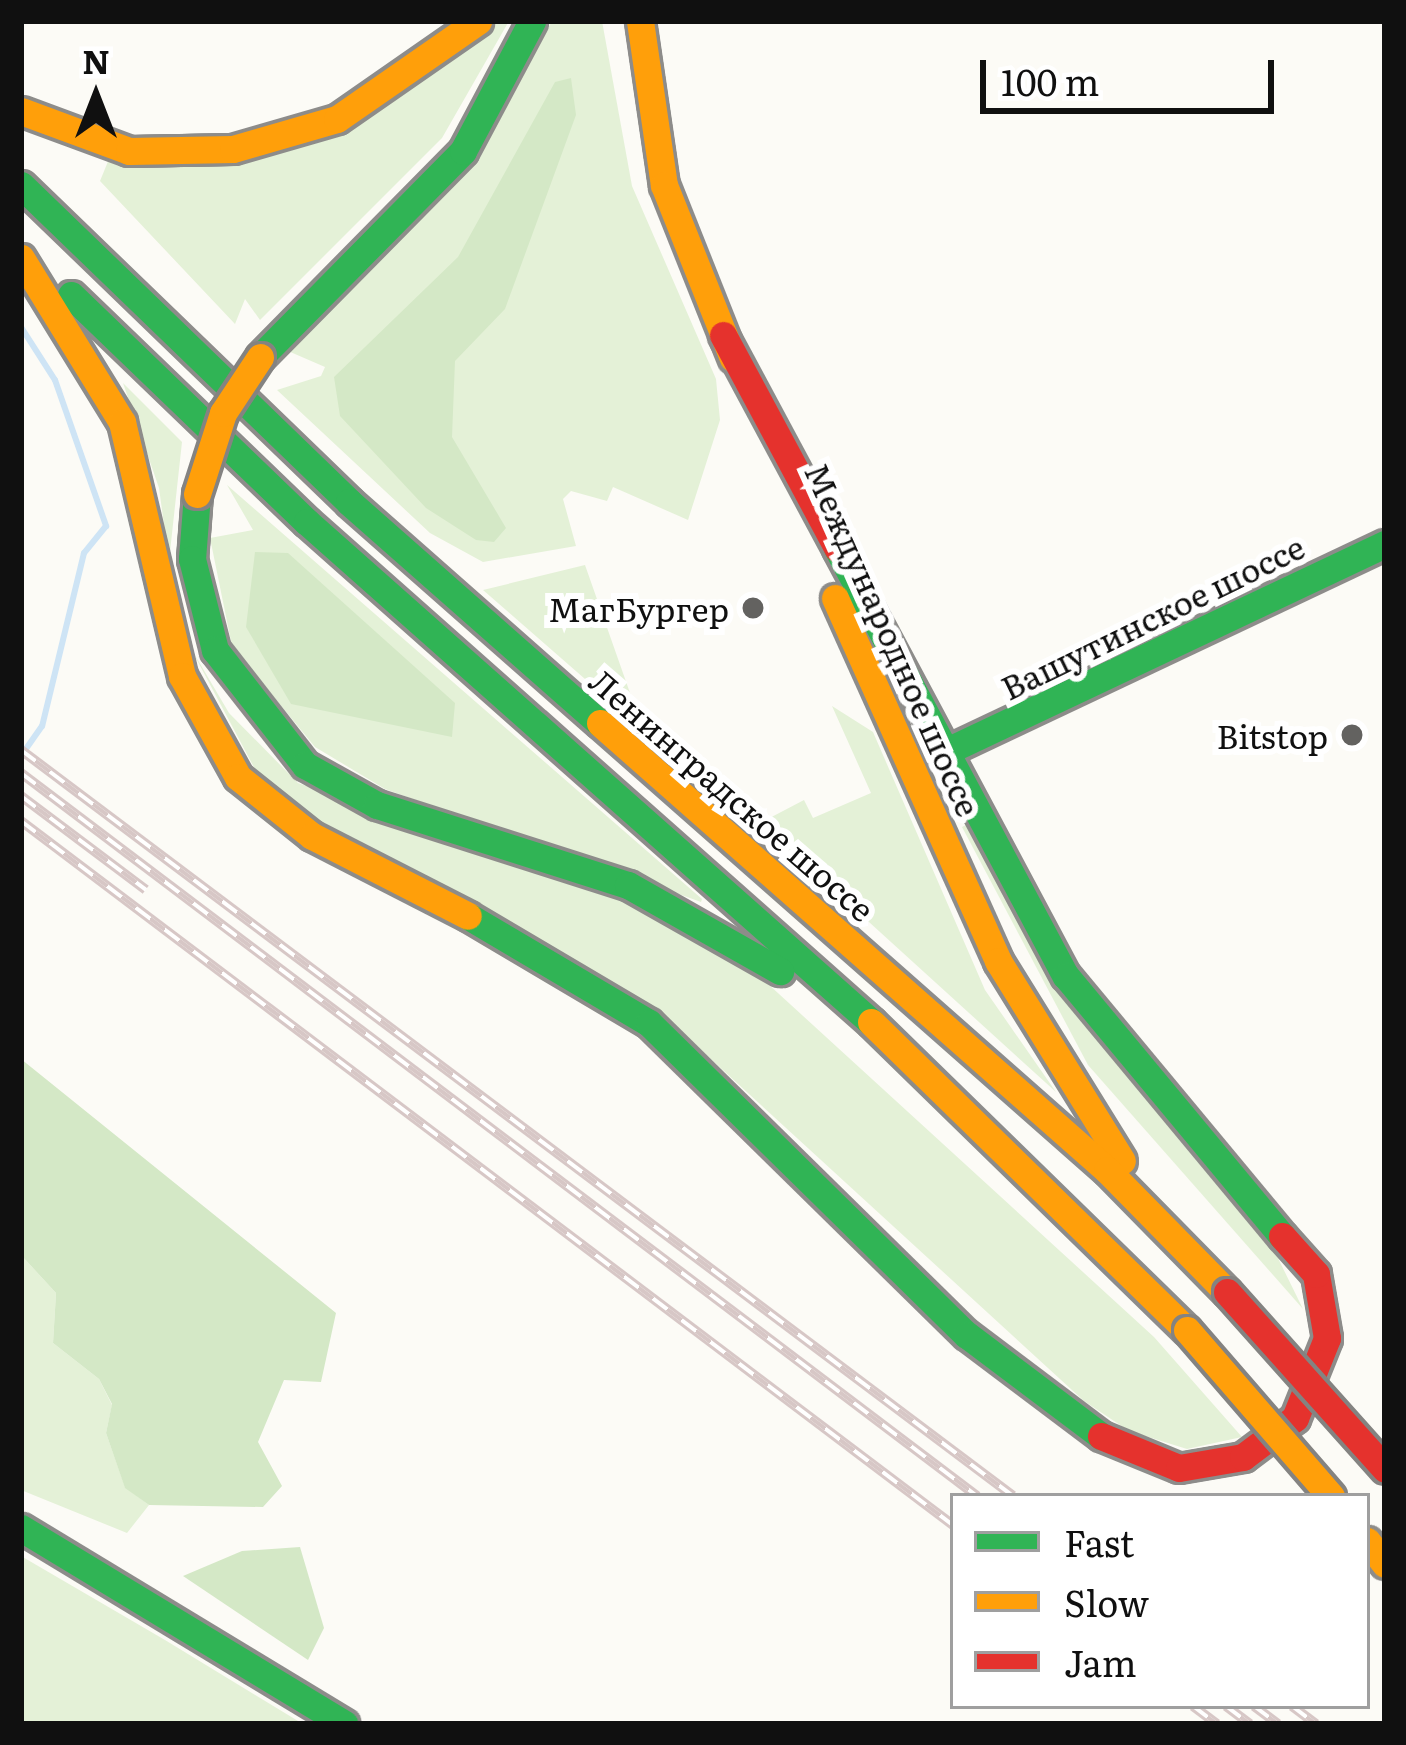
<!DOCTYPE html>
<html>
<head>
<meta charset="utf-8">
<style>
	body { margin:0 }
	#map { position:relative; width:1406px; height:1745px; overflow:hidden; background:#fcfbf6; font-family:Literata,serif }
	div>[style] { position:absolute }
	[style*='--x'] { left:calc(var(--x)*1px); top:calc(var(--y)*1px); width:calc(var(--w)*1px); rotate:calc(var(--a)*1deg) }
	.green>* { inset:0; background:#e4f1d7 }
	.forest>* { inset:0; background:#d4e8c6 }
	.stream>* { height:6px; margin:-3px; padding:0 3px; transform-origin:3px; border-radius:3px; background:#cee4f5 }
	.roads { filter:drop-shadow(3px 0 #8d8c8a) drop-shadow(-3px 0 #8d8c8a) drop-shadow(0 3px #8d8c8a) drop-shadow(0 -3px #8d8c8a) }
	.fast>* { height:27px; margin:-13.5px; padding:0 13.5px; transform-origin:13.5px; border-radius:13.5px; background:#30b455 }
	.slow>* { height:27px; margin:-13.5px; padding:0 13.5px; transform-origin:13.5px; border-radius:13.5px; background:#ff9f0a }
	.jam>* { height:27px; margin:-13.5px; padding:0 13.5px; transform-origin:13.5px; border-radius:13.5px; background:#e5322d }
	.rail>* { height:10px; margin-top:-5px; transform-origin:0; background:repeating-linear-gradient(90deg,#fff 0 18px,#d7c7c6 0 36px); box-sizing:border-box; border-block:3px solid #d7c7c6 }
	.bridges { filter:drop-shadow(3px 0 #848381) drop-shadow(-3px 0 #848381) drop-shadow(0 3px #848381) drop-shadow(0 -3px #848381) }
	.slow-bridge>* { height:27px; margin:-13.5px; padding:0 13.5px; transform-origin:13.5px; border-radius:13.5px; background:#ff9f0a }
	.jam-bridge>* { height:27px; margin:-13.5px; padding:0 13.5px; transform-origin:13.5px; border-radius:13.5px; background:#e5322d }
	.dots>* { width:33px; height:33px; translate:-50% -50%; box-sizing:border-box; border:6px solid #fff; border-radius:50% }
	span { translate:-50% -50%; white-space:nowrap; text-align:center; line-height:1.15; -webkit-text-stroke:12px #fff; paint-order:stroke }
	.poi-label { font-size:33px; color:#101010 }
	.right { translate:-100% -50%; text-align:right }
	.street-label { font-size:33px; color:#101010 }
	.frame { position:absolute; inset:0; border:24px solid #101010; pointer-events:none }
	.legend { position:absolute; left:950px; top:1493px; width:420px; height:216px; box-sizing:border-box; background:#fff; border:3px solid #9f9f9f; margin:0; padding:15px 21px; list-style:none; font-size:36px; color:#101010 }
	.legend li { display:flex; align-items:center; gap:24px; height:60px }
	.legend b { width:60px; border:3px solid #9f9f9f }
	.north { position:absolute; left:36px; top:36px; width:120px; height:120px; -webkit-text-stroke:9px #fff; paint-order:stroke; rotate:0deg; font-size:33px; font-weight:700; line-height:48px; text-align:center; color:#101010 }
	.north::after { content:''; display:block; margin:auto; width:42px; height:54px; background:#101010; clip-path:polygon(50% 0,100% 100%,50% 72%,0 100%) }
	.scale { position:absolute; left:980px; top:60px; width:294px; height:54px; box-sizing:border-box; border:6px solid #101010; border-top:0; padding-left:15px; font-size:36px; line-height:42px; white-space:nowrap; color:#101010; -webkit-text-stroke:9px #fff; paint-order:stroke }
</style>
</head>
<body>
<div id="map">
	<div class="green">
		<i style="clip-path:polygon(498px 21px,509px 21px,442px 138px,260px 320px,245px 299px,235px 324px,100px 181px,109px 159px,365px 121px)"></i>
		<i style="clip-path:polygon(552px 21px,602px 21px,632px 186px,716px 379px,720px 420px,688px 520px,613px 487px,607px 501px,571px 491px,563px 499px,576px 546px,483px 562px,430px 533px,277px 390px,321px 376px,325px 367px,288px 351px,478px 160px)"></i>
		<i style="clip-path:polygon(123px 383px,182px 442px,169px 561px,159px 488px)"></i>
		<i style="clip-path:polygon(227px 485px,702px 899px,701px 902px,385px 789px,315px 747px,232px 646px,210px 538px,253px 530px)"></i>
		<i style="clip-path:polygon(585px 565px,636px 710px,664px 748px,483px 590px)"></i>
		<i style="clip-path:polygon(189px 645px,229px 713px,298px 783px,630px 904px,767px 983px,1154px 1337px,1242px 1437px,1187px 1449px,1129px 1431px,1084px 1401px,654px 1007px,332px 830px,257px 773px)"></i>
		<i style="clip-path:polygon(832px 706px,873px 732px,985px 990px,1056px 1092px,760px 823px,804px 800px,813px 818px,871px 793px)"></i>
		<i style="clip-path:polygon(972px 822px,1274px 1250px,1303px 1309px,1088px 1065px,962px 827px)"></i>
		<i style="clip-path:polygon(21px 1255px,56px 1293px,53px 1343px,99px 1379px,112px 1405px,106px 1433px,125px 1487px,149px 1505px,127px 1533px,21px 1490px)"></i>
		<i style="clip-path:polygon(21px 1556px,165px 1640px,303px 1724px,21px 1724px)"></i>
	</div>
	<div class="forest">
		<i style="clip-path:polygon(571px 78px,576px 115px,505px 309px,455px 361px,452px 437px,506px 528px,494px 542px,476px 540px,426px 508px,340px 416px,334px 377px,458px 257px,555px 82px)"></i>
		<i style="clip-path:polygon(255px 552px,288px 553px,455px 703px,452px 737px,291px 704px,246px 627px)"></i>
		<i style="clip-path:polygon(21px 1059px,336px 1313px,321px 1382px,284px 1380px,258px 1442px,282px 1486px,263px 1507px,149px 1505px,125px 1488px,106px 1433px,112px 1404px,99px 1379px,53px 1343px,56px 1293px,21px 1255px)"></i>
		<i style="clip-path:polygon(300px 1547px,324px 1628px,308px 1660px,183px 1576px,242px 1551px)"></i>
	</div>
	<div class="stream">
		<i style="--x:21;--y:327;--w:63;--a:57.3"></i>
		<i style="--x:55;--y:380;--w:155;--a:70.7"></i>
		<i style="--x:106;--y:526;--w:35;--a:129"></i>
		<i style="--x:84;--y:553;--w:178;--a:103.6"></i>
		<i style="--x:42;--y:726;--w:37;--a:125"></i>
	</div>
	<div class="roads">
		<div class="fast">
			<i style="--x:21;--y:185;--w:456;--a:44"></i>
			<i style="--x:349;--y:502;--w:334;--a:41.4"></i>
			<i style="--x:71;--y:295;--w:327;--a:43.9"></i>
			<i style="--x:307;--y:522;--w:754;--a:41.56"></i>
			<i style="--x:260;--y:357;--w:289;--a:-45.4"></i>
			<i style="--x:463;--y:151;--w:147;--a:-62"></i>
			<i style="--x:197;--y:494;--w:65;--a:94.4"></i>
			<i style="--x:192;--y:559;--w:94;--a:75.8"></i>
			<i style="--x:215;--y:650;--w:146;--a:52"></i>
			<i style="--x:305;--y:765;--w:82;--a:29.1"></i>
			<i style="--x:377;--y:805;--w:263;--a:17.7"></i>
			<i style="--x:628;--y:885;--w:175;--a:29.5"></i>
			<i style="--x:837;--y:548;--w:485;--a:61.9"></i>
			<i style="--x:1066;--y:976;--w:338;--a:50.3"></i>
			<i style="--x:949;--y:750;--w:482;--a:-25.3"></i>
			<i style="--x:468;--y:916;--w:210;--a:30.6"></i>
			<i style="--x:649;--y:1023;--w:445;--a:44.5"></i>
			<i style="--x:967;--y:1335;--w:168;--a:37"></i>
			<i style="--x:21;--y:1528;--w:378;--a:31.2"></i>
		</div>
		<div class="slow">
			<i style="--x:640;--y:21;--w:166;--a:81.7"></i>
			<i style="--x:664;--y:185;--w:186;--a:68.3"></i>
			<i style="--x:21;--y:111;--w:115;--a:20.3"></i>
			<i style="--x:129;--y:151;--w:104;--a:-1.1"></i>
			<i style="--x:233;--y:149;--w:108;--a:-16.1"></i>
			<i style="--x:337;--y:119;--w:172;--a:-34.8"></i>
			<i style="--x:21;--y:258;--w:193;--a:58.4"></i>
			<i style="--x:122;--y:422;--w:261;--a:76.7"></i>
			<i style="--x:182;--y:676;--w:115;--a:61"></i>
			<i style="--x:238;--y:777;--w:95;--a:38.6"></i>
			<i style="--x:312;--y:836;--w:175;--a:27.1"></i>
			<i style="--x:835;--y:598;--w:398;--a:65.8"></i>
			<i style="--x:998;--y:961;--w:235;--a:58.2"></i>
			<i style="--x:600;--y:723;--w:676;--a:41.4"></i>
			<i style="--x:1107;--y:1170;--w:171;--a:45.5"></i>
			<i style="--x:871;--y:1022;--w:441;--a:44.3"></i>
			<i style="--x:1367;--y:1541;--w:29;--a:52"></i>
		</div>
		<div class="jam">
			<i style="--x:723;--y:335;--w:242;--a:61.8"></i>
			<i style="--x:1101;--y:1436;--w:84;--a:22.3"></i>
			<i style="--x:1179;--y:1468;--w:65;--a:-9.8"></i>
			<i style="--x:1243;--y:1457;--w:65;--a:-36.9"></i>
			<i style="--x:1295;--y:1418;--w:86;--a:-68.2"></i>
			<i style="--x:1327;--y:1338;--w:65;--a:-99.8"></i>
			<i style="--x:1316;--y:1274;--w:51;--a:-131.8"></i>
		</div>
	</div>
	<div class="rail">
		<i style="--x:21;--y:750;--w:1241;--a:36.94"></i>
		<i style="--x:21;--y:773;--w:1199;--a:37.1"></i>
		<i style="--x:21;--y:796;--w:156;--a:36.9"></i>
		<i style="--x:21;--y:821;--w:1168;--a:37.07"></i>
		<i style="--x:1193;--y:1706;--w:30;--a:37"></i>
		<i style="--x:1226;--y:1706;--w:30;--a:37"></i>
		<i style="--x:1254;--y:1706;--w:30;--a:37"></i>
		<i style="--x:1292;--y:1706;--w:30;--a:37"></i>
	</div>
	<div class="bridges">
		<div class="slow-bridge">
			<i style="--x:197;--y:494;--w:85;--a:-72.2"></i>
			<i style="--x:223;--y:413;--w:67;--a:-56.5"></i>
			<i style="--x:1187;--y:1330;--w:220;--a:49.1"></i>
		</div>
		<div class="jam-bridge">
			<i style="--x:1227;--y:1292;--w:237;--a:48.2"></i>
		</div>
	</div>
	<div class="dots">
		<i style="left:753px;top:608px;background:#636260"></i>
		<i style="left:1352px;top:735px;background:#636260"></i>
	</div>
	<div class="poi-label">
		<span class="right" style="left:729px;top:608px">МагБургер</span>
		<span class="right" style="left:1328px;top:735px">Bitstop</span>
	</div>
	<div class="street-label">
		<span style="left:1152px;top:616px;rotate:-26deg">Вашутинское шоссе</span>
		<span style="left:894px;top:639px;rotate:66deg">Международное шоссе</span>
		<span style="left:733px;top:794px;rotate:41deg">Ленинградское шоссе</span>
	</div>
	<div class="frame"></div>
	<ul class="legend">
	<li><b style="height:15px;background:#30b455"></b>Fast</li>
	<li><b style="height:15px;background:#ff9f0a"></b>Slow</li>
	<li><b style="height:15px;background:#e5322d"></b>Jam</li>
	</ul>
	<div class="north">N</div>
	<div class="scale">100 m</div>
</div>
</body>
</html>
